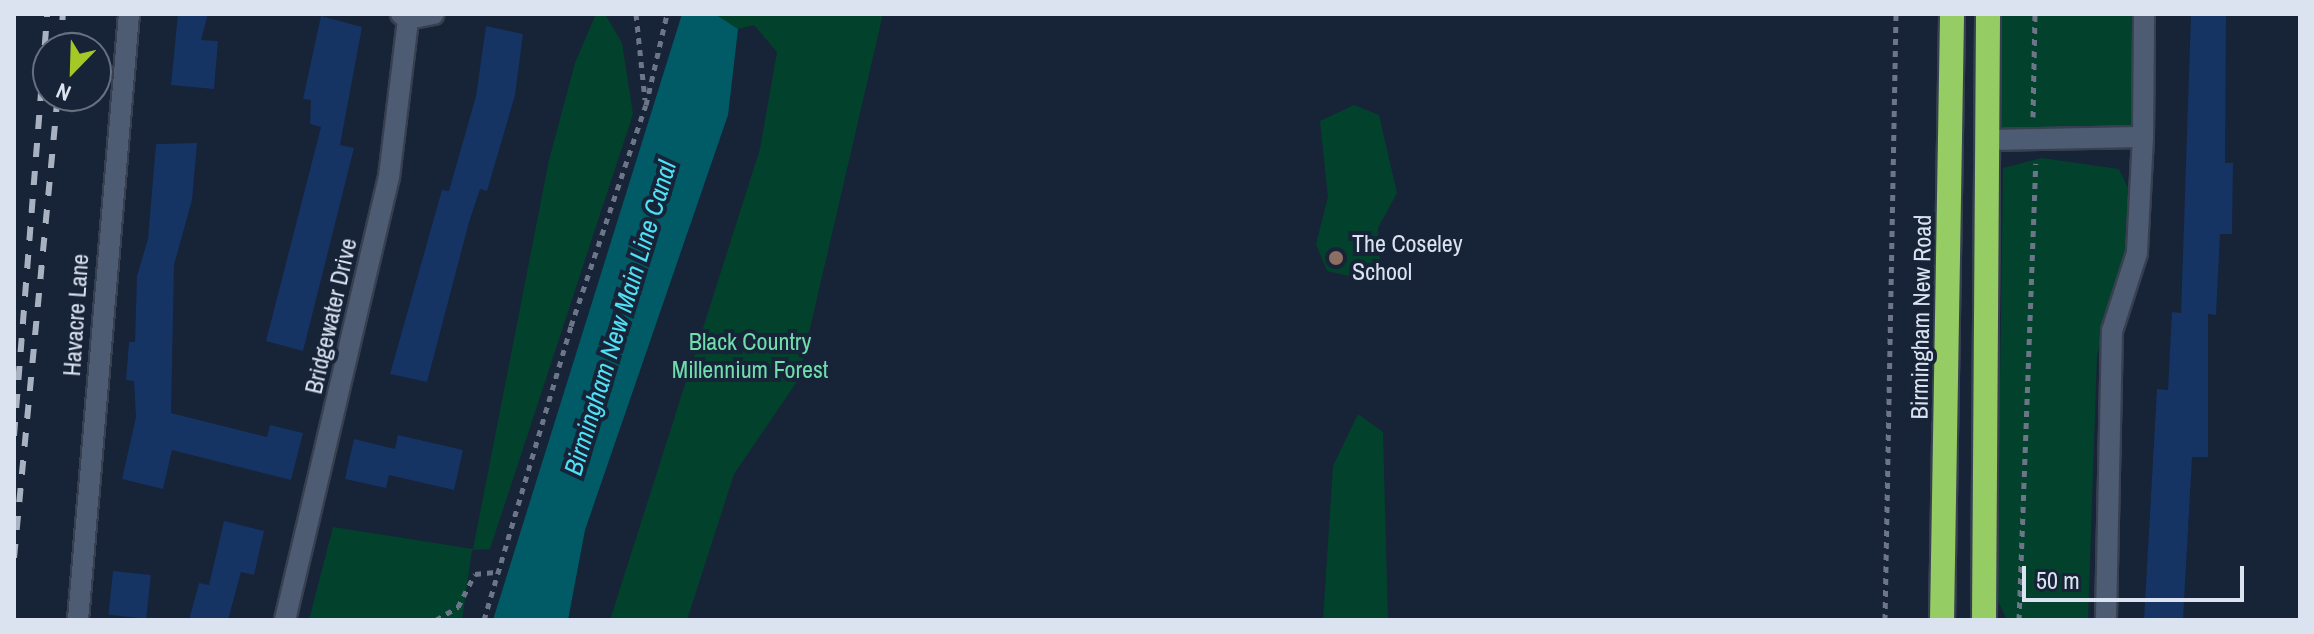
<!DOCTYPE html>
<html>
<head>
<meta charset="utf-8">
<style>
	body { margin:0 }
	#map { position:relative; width:2314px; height:634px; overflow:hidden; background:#172337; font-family:"Archivo Narrow",sans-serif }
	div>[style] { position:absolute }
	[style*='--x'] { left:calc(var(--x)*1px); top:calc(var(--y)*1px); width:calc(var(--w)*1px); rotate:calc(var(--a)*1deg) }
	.green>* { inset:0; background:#02422c; transform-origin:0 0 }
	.water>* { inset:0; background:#005b66 }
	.building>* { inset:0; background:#153363; transform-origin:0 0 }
	.path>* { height:5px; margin-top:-2.5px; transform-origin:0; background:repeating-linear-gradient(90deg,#6c7688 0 6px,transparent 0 12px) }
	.roads { filter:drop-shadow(2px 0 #374051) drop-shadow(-2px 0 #374051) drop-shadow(0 2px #374051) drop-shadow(0 -2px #374051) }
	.street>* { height:20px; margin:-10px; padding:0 10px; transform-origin:10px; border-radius:10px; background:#4e5c73 }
	.secondary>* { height:20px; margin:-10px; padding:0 10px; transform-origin:10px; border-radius:10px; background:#4e5c73 }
	.highway>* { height:24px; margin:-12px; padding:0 12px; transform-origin:12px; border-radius:12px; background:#95cc63 }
	.rail>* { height:6px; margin-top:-3px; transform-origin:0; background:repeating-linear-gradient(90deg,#a8b1c0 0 14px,transparent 0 28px) }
	.dots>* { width:22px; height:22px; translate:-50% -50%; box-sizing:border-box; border:4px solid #172337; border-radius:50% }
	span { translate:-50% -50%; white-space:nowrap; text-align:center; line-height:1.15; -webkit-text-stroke:8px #172337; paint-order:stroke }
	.poi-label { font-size:24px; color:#dbe3f1 }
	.left { translate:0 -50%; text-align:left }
	.street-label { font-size:24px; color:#dbe3f1 }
	.park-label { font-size:24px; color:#70ddad }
	.water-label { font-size:26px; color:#50e0f5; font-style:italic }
	.frame { position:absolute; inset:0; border:16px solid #dbe3f1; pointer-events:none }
	.north { position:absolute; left:32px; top:32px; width:80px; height:80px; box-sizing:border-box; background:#172337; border:2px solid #657081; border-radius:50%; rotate:203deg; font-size:22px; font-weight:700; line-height:32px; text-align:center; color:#dbe3f1 }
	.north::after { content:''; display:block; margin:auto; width:28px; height:36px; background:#a4c825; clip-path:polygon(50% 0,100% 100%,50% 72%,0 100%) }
	.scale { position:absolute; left:2022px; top:566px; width:222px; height:36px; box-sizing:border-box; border:4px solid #dbe3f1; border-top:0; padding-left:10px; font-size:24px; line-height:28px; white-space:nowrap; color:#dbe3f1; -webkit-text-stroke:6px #172337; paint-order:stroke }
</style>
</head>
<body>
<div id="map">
	<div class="green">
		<i style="clip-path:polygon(596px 14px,605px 14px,622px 43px,633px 114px,490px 549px,472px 550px,462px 620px,309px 620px,333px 527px,473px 549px,549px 160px,575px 63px)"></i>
		<i style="clip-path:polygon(715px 14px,883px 14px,798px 380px,734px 474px,687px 620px,610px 620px,760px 149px,777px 52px,754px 25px,738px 29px)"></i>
		<i style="left:1998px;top:14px;width:145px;height:126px"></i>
		<i style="clip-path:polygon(1354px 105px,1379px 115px,1397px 193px,1378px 228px,1381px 271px,1372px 281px,1327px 271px,1316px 244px,1328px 197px,1320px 121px)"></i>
		<i style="clip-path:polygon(2042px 158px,2119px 169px,2131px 194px,2130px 254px,2097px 354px,2088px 620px,2007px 620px,1997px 599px,2003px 168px)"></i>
		<i style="clip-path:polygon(1358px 414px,1383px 432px,1388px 620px,1323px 620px,1333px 466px)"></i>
	</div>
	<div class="water">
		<i style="clip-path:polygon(682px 14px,715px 14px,738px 29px,728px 115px,585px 530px,568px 620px,493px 620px)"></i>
	</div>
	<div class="building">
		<i style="clip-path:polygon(178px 14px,208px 14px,201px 40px,218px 41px,214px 89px,171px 85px)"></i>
		<i style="clip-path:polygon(2191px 14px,2226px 14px,2225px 163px,2233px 163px,2232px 234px,2220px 234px,2216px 315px,2208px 314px,2208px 457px,2192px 457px,2183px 620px,2144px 620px,2157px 389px,2168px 390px,2172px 312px,2181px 313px)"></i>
		<i style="clip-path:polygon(321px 16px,362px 27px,340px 145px,354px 148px,303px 351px,266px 341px,321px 127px,310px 124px,311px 100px,303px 99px)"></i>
		<i style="clip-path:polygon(486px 26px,523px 34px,515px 95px,487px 191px,480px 189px,469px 222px,427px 382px,390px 374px,442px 190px,449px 191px,476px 96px)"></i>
		<i style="clip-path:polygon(197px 143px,192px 200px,174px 265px,171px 413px,267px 437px,270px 425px,303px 433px,291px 480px,172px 450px,163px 489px,122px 479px,136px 417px,134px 381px,126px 380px,129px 342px,135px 342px,137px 276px,148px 239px,156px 144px)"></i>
		<i style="clip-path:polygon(398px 435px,463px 450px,454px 490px,389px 475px,386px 488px,345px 479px,354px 439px,395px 449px)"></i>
		<i style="clip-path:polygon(224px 521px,264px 531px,254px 575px,241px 572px,228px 620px,189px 620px,199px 583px,209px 585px)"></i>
		<i style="left:113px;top:571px;width:38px;height:44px;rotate:6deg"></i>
	</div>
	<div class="path">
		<i style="--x:636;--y:14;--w:86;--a:84"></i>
		<i style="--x:2033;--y:117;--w:103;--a:-88.9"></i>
		<i style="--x:436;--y:620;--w:26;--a:-31"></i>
		<i style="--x:458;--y:607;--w:37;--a:-63"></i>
		<i style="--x:475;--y:574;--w:20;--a:-6"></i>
		<i style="--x:484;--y:620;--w:307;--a:-73.5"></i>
		<i style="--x:571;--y:326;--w:233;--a:-71.3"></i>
		<i style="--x:646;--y:105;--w:93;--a:-77"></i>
		<i style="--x:1885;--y:620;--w:606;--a:-88.96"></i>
		<i style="--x:2019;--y:620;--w:457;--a:-87.9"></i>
	</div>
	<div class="roads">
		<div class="street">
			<i style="--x:401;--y:14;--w:9;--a:36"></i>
			<i style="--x:408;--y:19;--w:26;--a:-11"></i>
			<i style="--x:2143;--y:137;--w:123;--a:-89.5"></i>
			<i style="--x:1986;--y:140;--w:157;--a:-1.1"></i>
			<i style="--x:2143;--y:137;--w:116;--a:93"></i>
			<i style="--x:2137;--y:253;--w:82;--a:107.8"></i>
			<i style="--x:2112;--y:331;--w:289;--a:91.2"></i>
			<i style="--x:285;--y:620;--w:455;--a:-76.8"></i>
			<i style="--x:389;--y:177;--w:159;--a:-83.1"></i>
		</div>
		<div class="secondary">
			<i style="--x:78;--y:620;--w:608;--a:-85.19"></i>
		</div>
		<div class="highway">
			<i style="--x:1942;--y:620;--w:606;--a:-89.05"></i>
			<i style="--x:1984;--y:620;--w:606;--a:-89.62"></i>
		</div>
	</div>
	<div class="rail">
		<i style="--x:61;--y:48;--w:34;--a:-87"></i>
		<i style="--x:14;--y:436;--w:423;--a:-85.5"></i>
		<i style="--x:14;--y:558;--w:464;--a:-84.6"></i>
	</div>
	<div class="dots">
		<i style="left:1336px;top:258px;background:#8d6e63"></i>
	</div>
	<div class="poi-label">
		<span class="left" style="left:1352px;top:258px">The Coseley<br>School</span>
	</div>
	<div class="street-label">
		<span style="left:76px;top:315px;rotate:-86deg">Havacre Lane</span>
		<span style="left:331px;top:316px;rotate:-77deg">Bridgewater Drive</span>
		<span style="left:1921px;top:317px;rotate:-89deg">Birmingham New Road</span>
	</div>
	<div class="park-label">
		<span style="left:750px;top:356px">Black Country<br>Millennium Forest</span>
	</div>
	<div class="water-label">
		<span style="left:620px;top:318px;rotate:-73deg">Birmingham New Main Line Canal</span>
	</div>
	<div class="frame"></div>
	<div class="north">N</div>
	<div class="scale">50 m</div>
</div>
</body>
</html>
